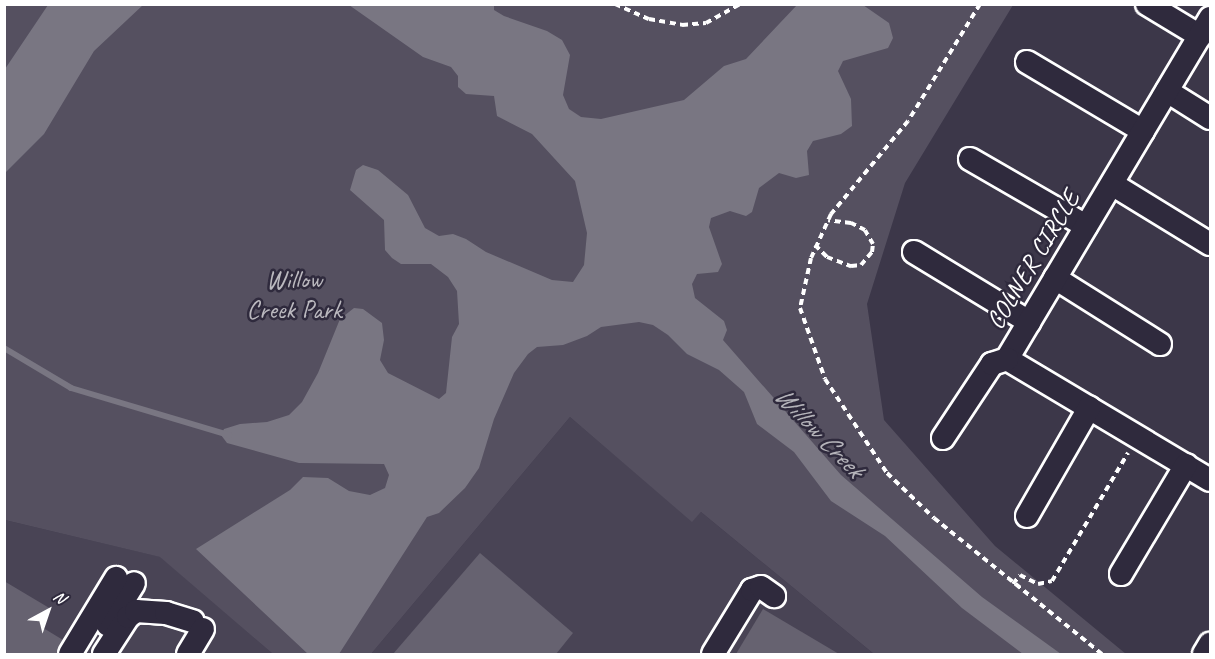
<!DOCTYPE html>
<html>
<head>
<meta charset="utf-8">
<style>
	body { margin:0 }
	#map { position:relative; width:1215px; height:659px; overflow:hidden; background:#3c3749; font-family:Caveat,sans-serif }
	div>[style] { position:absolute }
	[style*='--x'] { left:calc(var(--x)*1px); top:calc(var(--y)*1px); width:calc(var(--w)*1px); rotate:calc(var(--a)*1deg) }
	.built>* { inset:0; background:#494455 }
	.green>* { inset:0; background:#555060 }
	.water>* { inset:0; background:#797682 }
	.stream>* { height:6px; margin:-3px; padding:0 3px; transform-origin:3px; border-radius:3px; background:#797682 }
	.building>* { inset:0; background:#666270 }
	.path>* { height:4px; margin-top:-2px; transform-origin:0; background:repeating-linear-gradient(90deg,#fff 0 6px,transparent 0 10.5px) }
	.roads { filter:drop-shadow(2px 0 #fff) drop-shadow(-2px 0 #fff) drop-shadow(0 2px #fff) drop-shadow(0 -2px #fff) }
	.minor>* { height:22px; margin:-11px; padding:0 11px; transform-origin:11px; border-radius:11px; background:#2f2a3d }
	span { translate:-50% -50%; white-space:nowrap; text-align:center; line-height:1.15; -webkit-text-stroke:5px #2f2a3d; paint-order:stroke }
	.street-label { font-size:26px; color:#fff }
	.park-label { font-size:26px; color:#bbb9bf }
	.water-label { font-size:27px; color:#b5b4ba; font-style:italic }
	.frame { position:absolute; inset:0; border:6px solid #fff; pointer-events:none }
	.north { position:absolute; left:18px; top:581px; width:60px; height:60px; -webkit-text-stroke:4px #2f2a3d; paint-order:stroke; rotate:40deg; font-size:16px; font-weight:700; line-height:24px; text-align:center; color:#fff }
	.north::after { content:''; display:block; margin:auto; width:21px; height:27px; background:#fff; clip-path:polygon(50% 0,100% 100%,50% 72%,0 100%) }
</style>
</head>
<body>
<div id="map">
	<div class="built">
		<i style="clip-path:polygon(570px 417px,692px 521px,701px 512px,874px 654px,371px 654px)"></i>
		<i style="clip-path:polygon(5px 520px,161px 557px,273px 654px,5px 654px)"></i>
	</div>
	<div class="green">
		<i style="clip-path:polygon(5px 5px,1013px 5px,905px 183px,867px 304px,884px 420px,995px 546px,1126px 654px,874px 654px,701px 512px,692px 522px,570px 417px,371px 654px,273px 654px,160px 557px,5px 520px)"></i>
	</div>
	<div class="water">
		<i style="clip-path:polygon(48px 5px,143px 5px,94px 51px,44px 134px,5px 173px,5px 69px)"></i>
		<i style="clip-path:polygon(349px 5px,494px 5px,494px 10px,504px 16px,547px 31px,562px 40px,570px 55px,563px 95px,569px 109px,581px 117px,601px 119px,684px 100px,724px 66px,746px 59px,797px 5px,863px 5px,889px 23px,893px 38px,888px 48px,843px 61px,838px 71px,851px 99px,852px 126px,841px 134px,813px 141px,807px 151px,809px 175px,796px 178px,779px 173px,759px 188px,752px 212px,746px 216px,730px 211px,711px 218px,709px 227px,722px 264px,718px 272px,697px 274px,692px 284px,695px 298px,724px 321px,727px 330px,723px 340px,841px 475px,982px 597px,1061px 654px,1023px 654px,962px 608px,885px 536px,831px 501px,794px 452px,757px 424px,744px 392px,719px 370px,687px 354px,668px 335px,653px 325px,639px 322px,601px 327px,587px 336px,563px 345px,537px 347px,528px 354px,514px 373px,494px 419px,479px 468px,465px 488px,439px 513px,427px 517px,339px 654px,308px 654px,196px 549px,290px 490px,303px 477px,328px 478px,349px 491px,370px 495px,385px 488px,389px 475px,384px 464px,299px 463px,227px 443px,221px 435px,224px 429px,240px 424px,267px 422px,289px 415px,302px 402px,318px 373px,340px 319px,354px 308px,363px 309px,382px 323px,384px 340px,380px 360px,388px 373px,439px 399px,446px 393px,452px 337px,459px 324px,457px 291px,448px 277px,431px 264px,401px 264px,392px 258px,385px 250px,384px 220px,350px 190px,356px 170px,363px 165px,378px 170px,408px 195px,425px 228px,439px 236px,453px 234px,466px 239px,486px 252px,552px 280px,573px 282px,584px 265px,587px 233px,575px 181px,532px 134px,497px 116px,494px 96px,466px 94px,458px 87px,458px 76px,451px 67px,423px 57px)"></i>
	</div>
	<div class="stream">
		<i style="--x:4;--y:348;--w:78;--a:30.8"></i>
		<i style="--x:71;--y:388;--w:165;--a:16.6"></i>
	</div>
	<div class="building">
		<i style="clip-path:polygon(480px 553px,573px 633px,556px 654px,393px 654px)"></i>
		<i style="clip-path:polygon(4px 581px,51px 609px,40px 626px,63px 640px,57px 654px,4px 654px)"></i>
		<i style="clip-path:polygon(763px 609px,839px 654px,736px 654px)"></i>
	</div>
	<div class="path">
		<i style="--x:615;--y:4;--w:37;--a:24"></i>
		<i style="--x:649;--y:19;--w:34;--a:10"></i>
		<i style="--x:682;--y:25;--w:24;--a:-5"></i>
		<i style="--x:706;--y:23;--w:39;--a:-29"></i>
		<i style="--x:980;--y:4;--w:137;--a:121.6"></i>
		<i style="--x:908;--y:121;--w:121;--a:129.6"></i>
		<i style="--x:831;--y:214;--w:48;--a:114.4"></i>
		<i style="--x:811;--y:258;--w:51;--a:102.4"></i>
		<i style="--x:800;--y:308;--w:75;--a:70.6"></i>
		<i style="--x:825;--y:379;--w:113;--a:56.6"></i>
		<i style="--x:887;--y:473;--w:65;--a:43.8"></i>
		<i style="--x:934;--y:518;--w:216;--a:39"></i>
		<i style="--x:815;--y:245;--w:17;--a:45"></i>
		<i style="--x:827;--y:257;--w:26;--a:21"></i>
		<i style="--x:851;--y:266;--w:10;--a:-6"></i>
		<i style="--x:861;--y:265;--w:17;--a:-50"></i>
		<i style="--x:872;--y:252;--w:8;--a:-83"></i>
		<i style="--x:873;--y:244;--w:16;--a:-120"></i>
		<i style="--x:865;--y:230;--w:16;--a:-153"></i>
		<i style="--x:851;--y:223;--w:23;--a:-173"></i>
		<i style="--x:1013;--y:584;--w:11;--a:-52"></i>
		<i style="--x:1020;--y:575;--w:20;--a:27"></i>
		<i style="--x:1038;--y:584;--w:14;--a:-12"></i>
		<i style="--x:1052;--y:581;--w:149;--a:-59.3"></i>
	</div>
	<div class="roads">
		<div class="minor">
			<i style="--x:1147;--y:4;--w:62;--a:31.1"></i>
			<i style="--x:1027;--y:62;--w:135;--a:30.7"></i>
			<i style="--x:1167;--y:91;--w:51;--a:32.1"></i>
			<i style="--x:970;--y:159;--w:134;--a:30"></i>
			<i style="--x:1112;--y:184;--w:115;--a:31.5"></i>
			<i style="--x:914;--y:252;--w:135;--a:31.3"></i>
			<i style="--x:1055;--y:278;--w:124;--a:32.2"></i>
			<i style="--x:1007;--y:359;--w:397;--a:-59.2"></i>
			<i style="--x:1007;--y:359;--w:236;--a:30.8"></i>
			<i style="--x:943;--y:438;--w:89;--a:-56.5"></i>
			<i style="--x:992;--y:364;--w:16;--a:-18"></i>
			<i style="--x:1027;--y:516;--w:125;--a:-60.1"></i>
			<i style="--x:1121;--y:574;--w:127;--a:-59.2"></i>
			<i style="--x:108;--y:625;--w:49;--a:-58.2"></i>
			<i style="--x:70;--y:654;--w:89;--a:-58.8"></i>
			<i style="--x:104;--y:654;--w:44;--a:-57"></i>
			<i style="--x:128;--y:617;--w:10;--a:-37"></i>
			<i style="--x:136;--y:611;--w:30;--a:4"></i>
			<i style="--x:166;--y:613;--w:28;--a:17"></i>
			<i style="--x:188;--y:654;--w:29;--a:-59"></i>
			<i style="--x:713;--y:654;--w:75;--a:-58.6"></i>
			<i style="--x:752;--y:590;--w:9;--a:-18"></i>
			<i style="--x:761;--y:587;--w:16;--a:35"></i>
			<i style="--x:1204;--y:654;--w:12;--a:-59"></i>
		</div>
	</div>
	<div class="street-label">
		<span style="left:1033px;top:260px;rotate:-59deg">COLNER CIRCLE</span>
	</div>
	<div class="park-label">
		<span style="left:294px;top:295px">Willow<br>Creek Park</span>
	</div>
	<div class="water-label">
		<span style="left:819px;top:432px;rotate:46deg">Willow Creek</span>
	</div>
	<div class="frame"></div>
	<div class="north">N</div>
</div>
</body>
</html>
